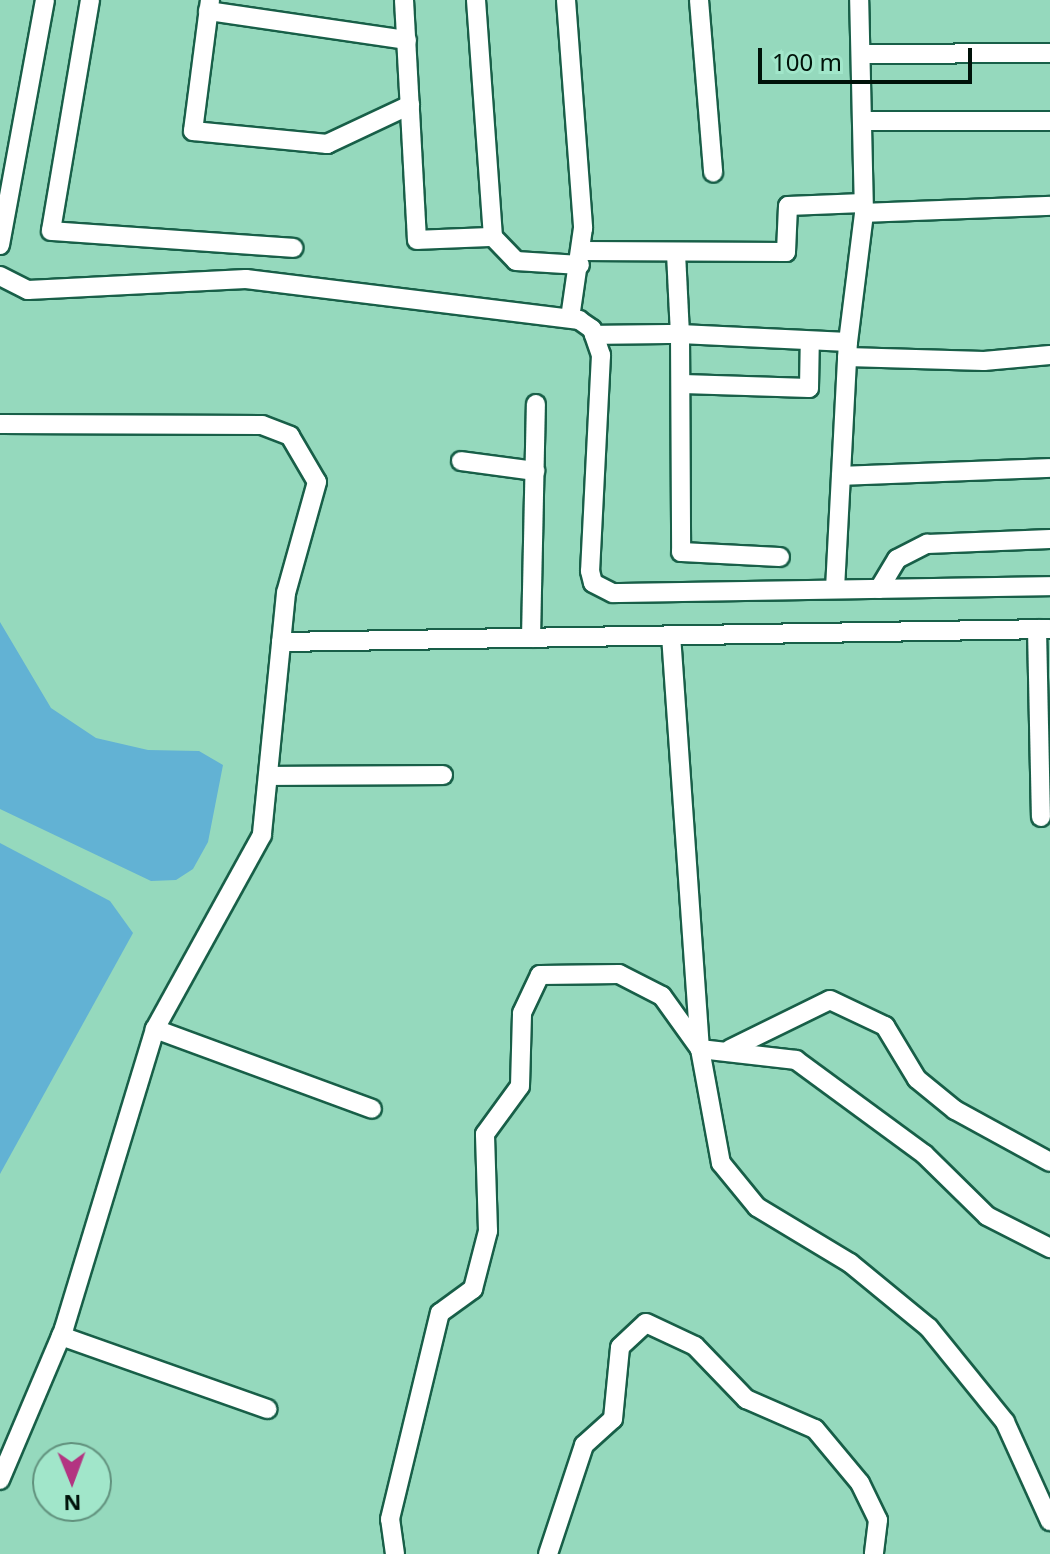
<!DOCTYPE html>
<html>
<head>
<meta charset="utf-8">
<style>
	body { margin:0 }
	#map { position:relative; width:1050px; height:1554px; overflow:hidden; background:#95d9bd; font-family:"Noto Sans",sans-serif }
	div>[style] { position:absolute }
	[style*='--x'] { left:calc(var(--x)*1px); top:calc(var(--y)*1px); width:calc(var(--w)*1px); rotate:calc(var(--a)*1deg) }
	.water>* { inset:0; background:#62b2d4 }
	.roads { filter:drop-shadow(2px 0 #185f48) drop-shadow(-2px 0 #185f48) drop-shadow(0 2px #185f48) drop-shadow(0 -2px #185f48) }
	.minor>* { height:18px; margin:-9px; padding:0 9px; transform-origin:9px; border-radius:9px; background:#fff }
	span { translate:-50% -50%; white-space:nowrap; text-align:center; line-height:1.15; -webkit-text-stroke:8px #a1e6ca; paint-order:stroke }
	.north { position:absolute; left:32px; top:1442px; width:80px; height:80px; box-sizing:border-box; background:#a1e6ca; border:2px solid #61917d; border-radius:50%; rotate:179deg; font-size:22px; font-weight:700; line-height:32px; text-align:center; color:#001209 }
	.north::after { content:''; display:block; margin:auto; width:28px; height:36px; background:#b33481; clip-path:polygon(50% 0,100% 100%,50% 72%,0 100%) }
	.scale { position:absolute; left:758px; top:48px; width:214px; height:36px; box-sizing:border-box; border:4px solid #001209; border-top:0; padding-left:10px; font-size:24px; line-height:28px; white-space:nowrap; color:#001209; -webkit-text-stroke:6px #a1e6ca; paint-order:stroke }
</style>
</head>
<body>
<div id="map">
	<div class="water">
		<i style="clip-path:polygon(0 622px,51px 708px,96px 738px,148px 750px,199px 751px,223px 765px,208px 842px,193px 869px,176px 880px,151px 881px,0 809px)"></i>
		<i style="clip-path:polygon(0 843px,110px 901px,133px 933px,0 1174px)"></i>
	</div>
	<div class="roads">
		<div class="minor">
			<i style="--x:90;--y:0;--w:234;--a:99.6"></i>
			<i style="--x:51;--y:231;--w:243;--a:4"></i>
			<i style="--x:210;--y:0;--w:132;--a:97.4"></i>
			<i style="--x:193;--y:131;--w:135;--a:5.5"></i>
			<i style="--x:327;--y:144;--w:92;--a:-25.2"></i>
			<i style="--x:404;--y:0;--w:240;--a:86.9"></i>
			<i style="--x:417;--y:240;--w:76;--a:-2.3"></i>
			<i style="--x:476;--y:0;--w:238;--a:85.9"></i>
			<i style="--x:493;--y:237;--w:33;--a:46"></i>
			<i style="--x:516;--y:261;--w:64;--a:3.6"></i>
			<i style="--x:566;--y:0;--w:229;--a:85.7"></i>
			<i style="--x:583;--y:228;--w:91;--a:98.2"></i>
			<i style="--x:699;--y:0;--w:173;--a:85.3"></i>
			<i style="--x:208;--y:11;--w:201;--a:8.3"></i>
			<i style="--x:861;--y:54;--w:189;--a:-0.3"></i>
			<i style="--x:862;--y:121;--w:188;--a:0"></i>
			<i style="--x:864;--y:213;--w:186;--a:-2.2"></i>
			<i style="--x:0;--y:245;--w:249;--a:-79.6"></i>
			<i style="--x:581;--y:251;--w:205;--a:0.3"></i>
			<i style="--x:786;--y:252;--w:46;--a:-87.5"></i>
			<i style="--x:788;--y:206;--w:75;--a:-2.3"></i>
			<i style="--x:676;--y:253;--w:81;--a:87.2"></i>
			<i style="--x:680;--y:334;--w:168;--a:2.7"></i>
			<i style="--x:0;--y:276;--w:31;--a:27"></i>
			<i style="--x:28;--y:290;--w:218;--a:-2.9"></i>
			<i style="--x:246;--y:279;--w:336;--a:7"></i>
			<i style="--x:579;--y:320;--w:16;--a:35"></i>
			<i style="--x:592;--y:329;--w:28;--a:71"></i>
			<i style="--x:601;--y:355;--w:216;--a:92.9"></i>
			<i style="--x:590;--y:571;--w:12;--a:76"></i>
			<i style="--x:593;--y:583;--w:22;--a:27"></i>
			<i style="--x:613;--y:593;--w:437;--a:-0.9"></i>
			<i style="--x:594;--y:335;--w:86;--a:-0.7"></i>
			<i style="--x:680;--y:334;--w:218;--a:89.7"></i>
			<i style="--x:681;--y:552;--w:99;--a:2.9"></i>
			<i style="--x:847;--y:357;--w:137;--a:1.7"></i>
			<i style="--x:984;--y:361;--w:66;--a:-5.2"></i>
			<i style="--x:683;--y:384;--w:126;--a:1.8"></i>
			<i style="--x:809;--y:388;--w:39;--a:-89"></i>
			<i style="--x:0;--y:424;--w:262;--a:0.2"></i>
			<i style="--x:262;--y:425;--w:30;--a:21"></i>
			<i style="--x:290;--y:436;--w:53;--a:59.6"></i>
			<i style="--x:317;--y:482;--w:115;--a:105.6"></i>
			<i style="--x:286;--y:593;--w:243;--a:95.7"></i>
			<i style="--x:262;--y:835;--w:222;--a:118.9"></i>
			<i style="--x:155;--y:1029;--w:313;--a:106.9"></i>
			<i style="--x:64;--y:1329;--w:164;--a:113"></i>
			<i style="--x:461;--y:461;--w:75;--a:7.7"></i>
			<i style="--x:841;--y:476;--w:209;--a:-2.2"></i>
			<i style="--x:835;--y:589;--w:247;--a:-87"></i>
			<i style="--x:848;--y:342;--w:130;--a:-82.9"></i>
			<i style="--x:864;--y:213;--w:213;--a:-91.3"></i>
			<i style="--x:879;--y:589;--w:35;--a:-59"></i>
			<i style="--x:897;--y:559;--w:34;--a:-27"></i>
			<i style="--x:927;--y:544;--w:123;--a:-2.3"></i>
			<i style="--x:1037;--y:629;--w:188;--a:88.8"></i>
			<i style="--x:671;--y:635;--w:415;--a:86"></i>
			<i style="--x:700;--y:1049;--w:116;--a:79.6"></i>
			<i style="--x:721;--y:1163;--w:57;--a:50.7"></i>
			<i style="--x:757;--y:1207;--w:109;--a:31.1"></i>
			<i style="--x:850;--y:1263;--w:102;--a:39.4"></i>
			<i style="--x:929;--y:1328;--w:121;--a:51"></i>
			<i style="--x:1005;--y:1422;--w:109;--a:65.6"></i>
			<i style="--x:531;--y:638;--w:234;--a:-88.8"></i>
			<i style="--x:281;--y:642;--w:769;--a:-0.97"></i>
			<i style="--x:268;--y:776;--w:175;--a:-0.3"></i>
			<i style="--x:155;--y:1029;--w:231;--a:20.2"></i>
			<i style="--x:730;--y:1049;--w:111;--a:-26.1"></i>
			<i style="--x:830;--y:1000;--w:61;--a:25.3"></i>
			<i style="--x:885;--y:1026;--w:62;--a:58.9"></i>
			<i style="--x:917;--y:1079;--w:49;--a:39.2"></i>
			<i style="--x:955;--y:1110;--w:108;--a:28.7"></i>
			<i style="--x:61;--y:1336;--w:219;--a:19.5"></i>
			<i style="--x:395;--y:1554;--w:35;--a:-98"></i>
			<i style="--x:390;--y:1519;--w:212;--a:-76.4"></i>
			<i style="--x:440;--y:1313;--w:41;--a:-36"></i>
			<i style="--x:473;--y:1289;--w:60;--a:-75.5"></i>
			<i style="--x:488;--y:1231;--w:97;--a:-91.8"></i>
			<i style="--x:485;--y:1134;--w:59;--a:-53.9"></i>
			<i style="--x:520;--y:1086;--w:73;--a:-88.4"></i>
			<i style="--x:522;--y:1013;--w:42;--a:-64.7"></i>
			<i style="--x:540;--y:975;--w:79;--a:-0.7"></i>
			<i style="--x:619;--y:974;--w:48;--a:27.1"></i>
			<i style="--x:662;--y:996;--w:65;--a:54.4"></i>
			<i style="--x:700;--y:1049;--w:97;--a:6.5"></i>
			<i style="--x:796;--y:1060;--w:159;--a:36.3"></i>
			<i style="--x:924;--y:1154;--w:88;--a:44.5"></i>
			<i style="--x:987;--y:1216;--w:71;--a:26.9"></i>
			<i style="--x:548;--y:1554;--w:115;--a:-71.7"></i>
			<i style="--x:584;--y:1445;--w:39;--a:-42"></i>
			<i style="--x:613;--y:1419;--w:72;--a:-84.4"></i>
			<i style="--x:620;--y:1347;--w:35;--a:-43"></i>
			<i style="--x:646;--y:1323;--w:54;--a:25.1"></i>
			<i style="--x:695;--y:1346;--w:74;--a:46.1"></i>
			<i style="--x:746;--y:1399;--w:75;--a:23.5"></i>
			<i style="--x:815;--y:1429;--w:70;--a:50.2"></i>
			<i style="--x:860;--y:1483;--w:41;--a:64.1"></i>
			<i style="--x:878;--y:1520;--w:34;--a:97"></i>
		</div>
	</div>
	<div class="north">N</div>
	<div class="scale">100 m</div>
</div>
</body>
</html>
